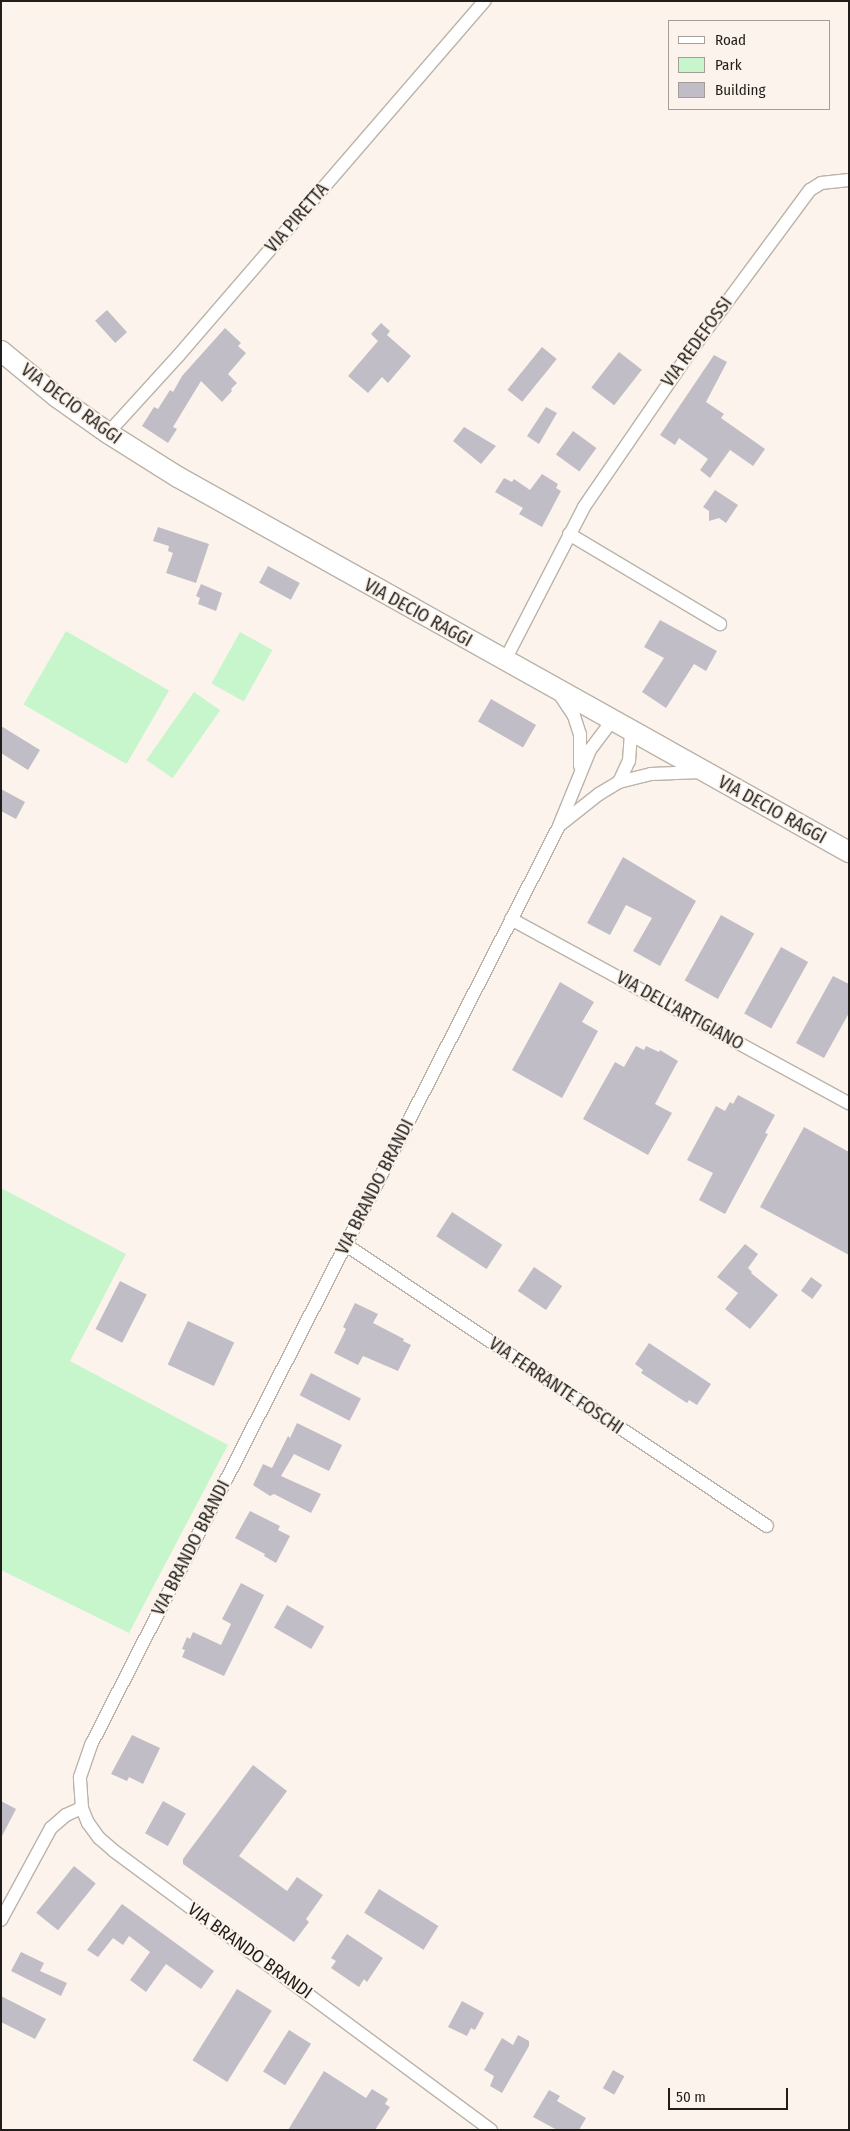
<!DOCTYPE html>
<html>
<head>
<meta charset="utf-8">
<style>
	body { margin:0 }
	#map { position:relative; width:850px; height:2131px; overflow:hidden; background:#fcf4ec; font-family:"Fira Sans Condensed",sans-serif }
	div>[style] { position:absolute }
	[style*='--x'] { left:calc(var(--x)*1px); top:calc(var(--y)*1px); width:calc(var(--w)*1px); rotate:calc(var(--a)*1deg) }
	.green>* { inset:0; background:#c7f6cc; transform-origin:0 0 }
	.building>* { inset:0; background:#c1bdc6; transform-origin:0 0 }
	.roads { filter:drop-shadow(1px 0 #bab3aa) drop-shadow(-1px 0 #bab3aa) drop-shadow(0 1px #bab3aa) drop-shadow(0 -1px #bab3aa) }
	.street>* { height:12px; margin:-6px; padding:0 6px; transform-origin:6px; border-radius:6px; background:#fff }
	.primary>* { height:20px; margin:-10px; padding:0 10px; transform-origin:10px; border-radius:10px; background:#fff }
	span { translate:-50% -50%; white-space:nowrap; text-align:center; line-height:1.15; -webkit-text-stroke:4px #fcf4ec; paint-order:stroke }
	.street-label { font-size:18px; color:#201d1a }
	.frame { position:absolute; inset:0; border:2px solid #201d1a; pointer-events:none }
	.legend { position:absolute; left:668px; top:20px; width:162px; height:90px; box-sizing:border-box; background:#fcf4ec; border:1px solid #a49e98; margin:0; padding:6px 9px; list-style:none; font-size:15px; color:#201d1a }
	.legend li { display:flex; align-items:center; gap:10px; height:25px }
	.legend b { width:25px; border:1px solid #a49e98 }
	.scale { position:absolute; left:668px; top:2088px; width:120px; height:22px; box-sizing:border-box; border:2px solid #201d1a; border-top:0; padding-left:6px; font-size:15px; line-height:18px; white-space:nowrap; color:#201d1a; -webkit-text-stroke:4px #fcf4ec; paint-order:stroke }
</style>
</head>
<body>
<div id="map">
	<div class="green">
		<i style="left:66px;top:631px;width:119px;height:85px;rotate:30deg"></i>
		<i style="left:240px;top:632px;width:37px;height:59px;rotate:29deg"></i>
		<i style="left:194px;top:692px;width:32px;height:83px;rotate:35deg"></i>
		<i style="clip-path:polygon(1px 1188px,126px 1254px,70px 1361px,228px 1445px,129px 1633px,1px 1570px)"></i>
	</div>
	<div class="building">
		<i style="left:107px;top:310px;width:30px;height:16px;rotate:48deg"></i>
		<i style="clip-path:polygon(381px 323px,390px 331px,387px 335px,411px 356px,388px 383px,382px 377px,368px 393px,348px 376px,378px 341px,371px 334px)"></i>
		<i style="clip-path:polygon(225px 328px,241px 343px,238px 346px,246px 353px,228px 374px,237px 383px,231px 389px,232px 391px,222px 402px,201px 381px,173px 427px,177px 429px,168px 443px,142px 426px,154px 407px,158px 409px,170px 390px,173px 392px,182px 376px)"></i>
		<i style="left:542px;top:347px;width:19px;height:55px;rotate:39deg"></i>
		<i style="left:619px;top:352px;width:29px;height:45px;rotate:38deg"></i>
		<i style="clip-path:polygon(714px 355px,727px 362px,706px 402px,724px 414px,721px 418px,765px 449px,753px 466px,730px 450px,710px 478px,700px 470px,708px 459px,679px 438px,675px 445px,660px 435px)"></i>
		<i style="clip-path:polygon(546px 407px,557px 413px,539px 444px,527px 436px)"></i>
		<i style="clip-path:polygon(464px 427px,496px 446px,481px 464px,453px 441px)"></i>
		<i style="left:573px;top:431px;width:29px;height:29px;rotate:36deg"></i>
		<i style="clip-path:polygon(542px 474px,558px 484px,556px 488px,561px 491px,542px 527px,519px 514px,523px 508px,495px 492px,504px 478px,512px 482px,514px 479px,530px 490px)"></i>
		<i style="clip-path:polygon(715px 490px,738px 505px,726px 523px,719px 518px,709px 521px,709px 511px,703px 507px)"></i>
		<i style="clip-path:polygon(158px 527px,209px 544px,196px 583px,166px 573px,173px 553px,168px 551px,169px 546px,153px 541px)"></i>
		<i style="left:268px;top:566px;width:36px;height:19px;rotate:28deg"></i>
		<i style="clip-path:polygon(201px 584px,222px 593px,216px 611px,198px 604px,200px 598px,196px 596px)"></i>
		<i style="clip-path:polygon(660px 620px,717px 651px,706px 671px,694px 664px,666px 708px,642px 692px,664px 658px,644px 647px)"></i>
		<i style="left:491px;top:699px;width:52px;height:26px;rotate:30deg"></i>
		<i style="clip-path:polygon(1px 726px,40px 750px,28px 770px,1px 753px)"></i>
		<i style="clip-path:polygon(1px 789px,25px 802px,16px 819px,1px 811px)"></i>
		<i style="clip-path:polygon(623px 857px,696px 901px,660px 966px,633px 951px,652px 918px,626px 905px,610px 935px,587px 923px)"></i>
		<i style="left:721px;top:915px;width:38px;height:75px;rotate:29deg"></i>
		<i style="left:781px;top:947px;width:31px;height:76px;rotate:29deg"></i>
		<i style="clip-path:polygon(833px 976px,849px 984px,849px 1013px,824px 1058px,796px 1043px)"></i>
		<i style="clip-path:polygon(560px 982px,594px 1002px,582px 1022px,598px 1031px,562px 1098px,512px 1070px)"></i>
		<i style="clip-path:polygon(636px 1046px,644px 1050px,646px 1046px,659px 1052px,660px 1050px,678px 1061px,655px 1104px,672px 1113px,648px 1155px,583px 1119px,615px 1062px,624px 1067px)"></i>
		<i style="clip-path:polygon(738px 1095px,775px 1115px,765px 1133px,768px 1134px,725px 1214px,699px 1200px,713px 1173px,687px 1160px,716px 1106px,725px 1111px,730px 1102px,733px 1104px)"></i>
		<i style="clip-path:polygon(804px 1127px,849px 1152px,849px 1255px,760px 1207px)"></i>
		<i style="left:452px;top:1212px;width:60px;height:29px;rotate:33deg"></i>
		<i style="clip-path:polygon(745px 1244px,758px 1254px,748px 1268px,752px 1272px,751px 1273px,778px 1295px,750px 1329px,725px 1309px,738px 1293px,717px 1277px)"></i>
		<i style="left:534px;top:1267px;width:34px;height:29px;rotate:34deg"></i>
		<i style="left:811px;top:1277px;width:14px;height:17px;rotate:36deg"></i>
		<i style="left:120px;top:1281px;width:30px;height:54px;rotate:27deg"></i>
		<i style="clip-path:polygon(355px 1303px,378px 1314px,373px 1323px,404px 1339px,403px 1341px,411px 1345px,398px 1371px,363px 1356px,358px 1365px,334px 1353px,346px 1329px,343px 1327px)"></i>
		<i style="left:188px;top:1321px;width:51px;height:48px;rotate:25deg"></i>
		<i style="clip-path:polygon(649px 1343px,711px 1384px,697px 1405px,689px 1400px,687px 1403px,641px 1373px,643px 1370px,635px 1364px)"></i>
		<i style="left:311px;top:1373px;width:56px;height:25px;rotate:27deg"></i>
		<i style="clip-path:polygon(297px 1423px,342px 1445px,329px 1471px,294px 1454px,281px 1476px,321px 1494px,311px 1513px,274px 1494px,270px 1496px,253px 1485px,263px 1464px,272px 1468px,288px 1436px,290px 1438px)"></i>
		<i style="clip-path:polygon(250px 1511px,280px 1526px,278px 1530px,290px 1536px,276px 1563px,264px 1556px,265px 1554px,235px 1538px)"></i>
		<i style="clip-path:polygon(241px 1583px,264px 1595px,224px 1676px,182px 1657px,185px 1650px,182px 1649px,187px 1637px,190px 1639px,193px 1632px,221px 1645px,231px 1624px,222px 1619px)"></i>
		<i style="left:287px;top:1605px;width:43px;height:26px;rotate:30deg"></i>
		<i style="clip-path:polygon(132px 1735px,160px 1748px,143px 1784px,129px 1777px,127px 1781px,111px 1774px)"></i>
		<i style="clip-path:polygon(253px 1765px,287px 1791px,239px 1856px,287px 1891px,297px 1877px,323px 1895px,306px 1919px,309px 1922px,294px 1942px,183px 1864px,183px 1859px)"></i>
		<i style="clip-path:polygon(1px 1801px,16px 1809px,1px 1838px)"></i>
		<i style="left:163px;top:1801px;width:26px;height:37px;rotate:29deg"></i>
		<i style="left:74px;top:1866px;width:28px;height:60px;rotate:39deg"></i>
		<i style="left:379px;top:1889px;width:70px;height:28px;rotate:32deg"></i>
		<i style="clip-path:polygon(122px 1904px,214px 1971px,201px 1989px,166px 1964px,146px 1992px,130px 1980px,150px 1952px,129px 1936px,123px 1945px,113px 1938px,98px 1957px,87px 1950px)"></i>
		<i style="clip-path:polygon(347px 1934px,383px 1958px,367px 1982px,364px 1979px,359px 1987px,331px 1968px,336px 1961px,331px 1958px)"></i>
		<i style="clip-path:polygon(21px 1952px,44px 1963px,40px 1971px,67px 1983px,61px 1996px,11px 1971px)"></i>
		<i style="left:237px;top:1989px;width:41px;height:84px;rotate:32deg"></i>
		<i style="clip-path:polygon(1px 1996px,46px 2019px,35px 2039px,1px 2022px)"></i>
		<i style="clip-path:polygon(462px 2001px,484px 2013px,475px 2030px,471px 2028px,467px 2036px,448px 2027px)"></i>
		<i style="left:289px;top:2030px;width:26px;height:49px;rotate:32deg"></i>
		<i style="clip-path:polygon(518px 2035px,529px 2041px,529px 2046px,502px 2093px,490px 2086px,494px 2076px,484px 2070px,502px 2038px,513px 2045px)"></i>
		<i style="left:613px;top:2070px;width:13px;height:21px;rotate:29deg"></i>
		<i style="clip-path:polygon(324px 2071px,366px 2098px,372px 2089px,388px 2099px,385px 2104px,390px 2107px,375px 2130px,288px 2130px)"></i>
		<i style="clip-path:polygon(549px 2090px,560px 2096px,557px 2101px,586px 2118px,579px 2130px,557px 2130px,533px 2117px)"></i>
	</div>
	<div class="roads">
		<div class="street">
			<i style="--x:108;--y:433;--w:105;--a:-47.7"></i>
			<i style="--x:179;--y:355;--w:468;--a:-49.2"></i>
			<i style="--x:569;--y:534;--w:176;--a:30.8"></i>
			<i style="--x:504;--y:662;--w:174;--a:-62.7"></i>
			<i style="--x:584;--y:507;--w:188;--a:-55.6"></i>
			<i style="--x:690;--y:352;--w:202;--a:-53.5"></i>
			<i style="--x:810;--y:190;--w:13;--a:-32"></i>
			<i style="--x:821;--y:183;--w:28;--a:-6"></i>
			<i style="--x:558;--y:692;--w:29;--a:56"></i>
			<i style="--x:574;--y:716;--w:19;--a:72"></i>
			<i style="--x:580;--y:734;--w:32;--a:90"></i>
			<i style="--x:619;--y:782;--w:23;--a:-65"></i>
			<i style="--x:629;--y:761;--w:29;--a:-86"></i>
			<i style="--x:561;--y:824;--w:48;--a:-38.3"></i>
			<i style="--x:599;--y:794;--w:23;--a:-31"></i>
			<i style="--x:619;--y:782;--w:33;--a:-14"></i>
			<i style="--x:651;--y:774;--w:50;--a:-2.3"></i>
			<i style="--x:511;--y:919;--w:385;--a:28.6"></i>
			<i style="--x:346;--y:1245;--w:506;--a:33.72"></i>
			<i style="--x:1;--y:1920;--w:105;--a:-61.5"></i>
			<i style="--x:51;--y:1828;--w:20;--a:-41"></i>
			<i style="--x:66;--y:1815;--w:17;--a:-24"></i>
			<i style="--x:491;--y:2130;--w:470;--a:-143.5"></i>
			<i style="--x:113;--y:1850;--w:18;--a:-139"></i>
			<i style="--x:99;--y:1838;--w:19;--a:-126"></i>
			<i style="--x:88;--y:1823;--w:16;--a:-112"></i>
			<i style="--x:82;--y:1808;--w:31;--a:-94"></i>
			<i style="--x:80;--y:1777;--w:36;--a:-71"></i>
			<i style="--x:92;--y:1743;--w:1029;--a:-63.01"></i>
			<i style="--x:559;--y:826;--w:82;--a:-67.8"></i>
			<i style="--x:590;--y:750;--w:36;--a:-53"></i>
		</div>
		<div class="primary">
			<i style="--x:1;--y:351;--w:72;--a:39.4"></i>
			<i style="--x:57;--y:397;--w:62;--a:35.2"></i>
			<i style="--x:108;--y:433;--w:83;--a:32.2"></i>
			<i style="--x:178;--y:477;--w:769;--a:29.2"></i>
		</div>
	</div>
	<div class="street-label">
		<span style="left:297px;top:218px;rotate:-49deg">VIA PIRETTA</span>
		<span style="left:697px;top:342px;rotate:-54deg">VIA REDEFOSSI</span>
		<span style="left:71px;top:404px;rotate:37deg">VIA DECIO RAGGI</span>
		<span style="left:418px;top:613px;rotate:29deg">VIA DECIO RAGGI</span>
		<span style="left:772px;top:810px;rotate:29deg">VIA DECIO RAGGI</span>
		<span style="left:680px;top:1011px;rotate:29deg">VIA DELL'ARTIGIANO</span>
		<span style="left:375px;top:1187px;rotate:-63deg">VIA BRANDO BRANDI</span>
		<span style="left:556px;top:1386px;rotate:34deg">VIA FERRANTE FOSCHI</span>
		<span style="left:191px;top:1548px;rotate:-63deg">VIA BRANDO BRANDI</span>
		<span style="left:250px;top:1951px;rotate:36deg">VIA BRANDO BRANDI</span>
	</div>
	<div class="frame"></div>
	<ul class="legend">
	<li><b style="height:6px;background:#fff"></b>Road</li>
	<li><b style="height:14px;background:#c7f6cc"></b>Park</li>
	<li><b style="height:14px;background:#c1bdc6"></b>Building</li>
	</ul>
	<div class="scale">50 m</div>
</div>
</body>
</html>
